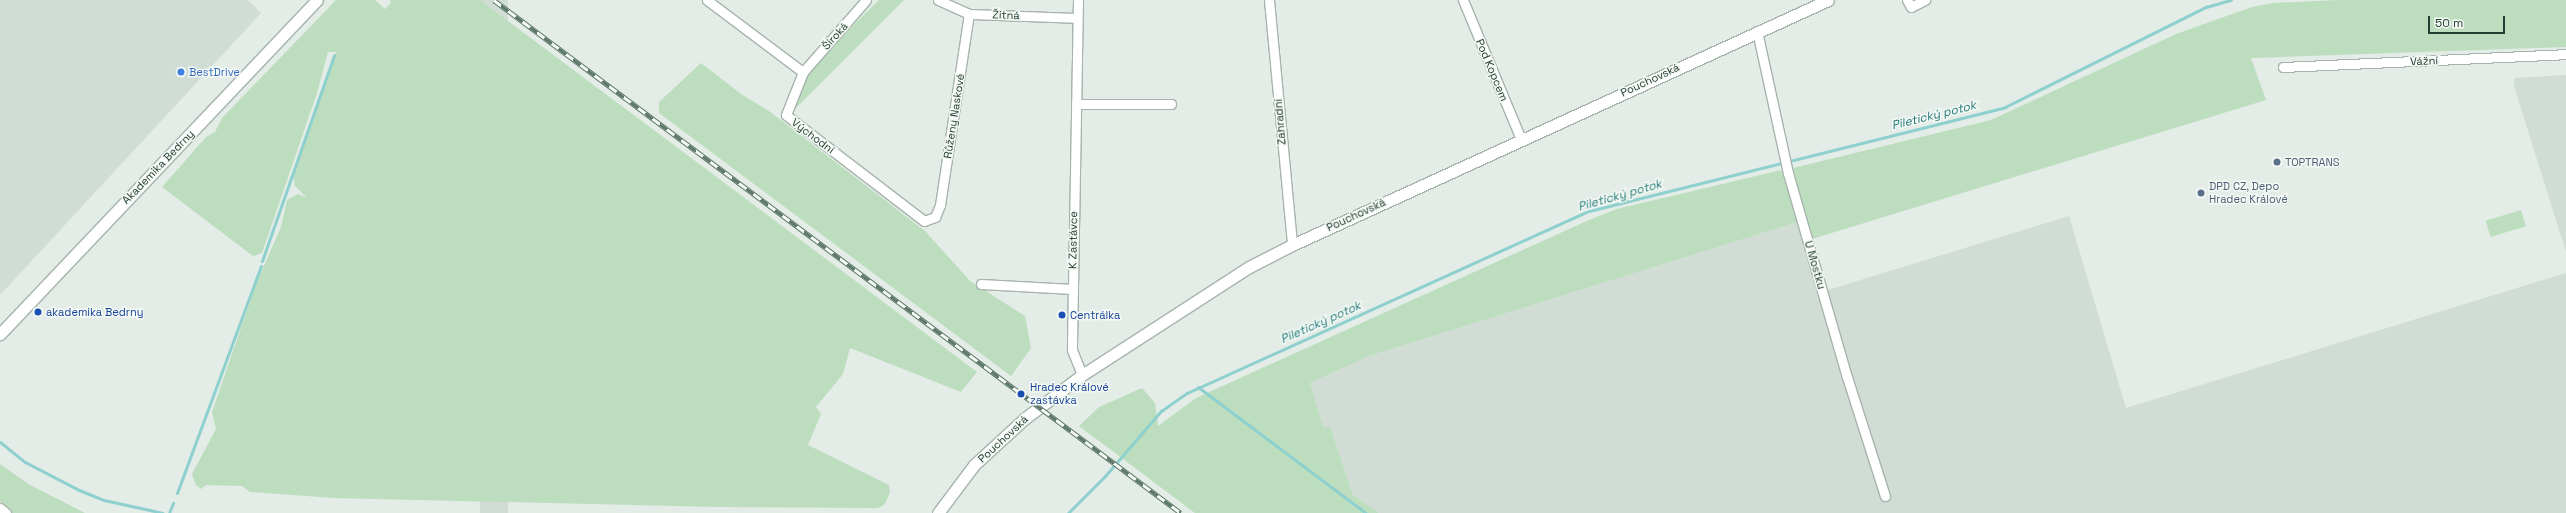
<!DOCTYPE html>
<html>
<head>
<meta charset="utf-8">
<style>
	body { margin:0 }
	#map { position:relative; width:2566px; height:513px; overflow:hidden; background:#e3ece6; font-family:"Space Grotesk",sans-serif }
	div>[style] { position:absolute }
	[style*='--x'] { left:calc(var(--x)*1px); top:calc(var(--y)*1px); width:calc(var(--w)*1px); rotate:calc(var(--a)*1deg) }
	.built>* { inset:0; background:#d1dcd5; transform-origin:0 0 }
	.green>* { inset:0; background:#bdddbf; transform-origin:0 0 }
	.stream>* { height:3px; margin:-1.5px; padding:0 1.5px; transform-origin:1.5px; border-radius:1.5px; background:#8dd0cd }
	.roads { filter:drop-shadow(1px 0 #a6b4ac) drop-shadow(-1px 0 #a6b4ac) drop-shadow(0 1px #a6b4ac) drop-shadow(0 -1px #a6b4ac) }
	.minor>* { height:9px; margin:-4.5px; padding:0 4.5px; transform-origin:4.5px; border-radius:4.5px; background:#fff }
	.tertiary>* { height:11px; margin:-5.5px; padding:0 5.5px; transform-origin:5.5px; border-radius:5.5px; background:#fff }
	.rail>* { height:4.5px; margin-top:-2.25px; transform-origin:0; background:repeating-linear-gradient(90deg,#f4f9f5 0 9px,#5e796c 0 18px); box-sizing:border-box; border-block:1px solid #5e796c }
	.dots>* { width:11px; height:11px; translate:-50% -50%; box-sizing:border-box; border:2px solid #f4f9f5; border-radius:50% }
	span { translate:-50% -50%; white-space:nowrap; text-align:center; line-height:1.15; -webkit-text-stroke:3px #f4f9f5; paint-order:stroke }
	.street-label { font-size:11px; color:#233d31 }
	.shop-label { font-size:11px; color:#366cbe }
	.left { translate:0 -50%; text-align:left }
	.service-label { font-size:11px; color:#4e5e75 }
	.transit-label { font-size:11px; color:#164399 }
	.water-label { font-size:12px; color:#1f7876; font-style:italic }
	.scale { position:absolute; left:2428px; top:16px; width:77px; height:18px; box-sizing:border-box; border:2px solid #233d31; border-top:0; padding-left:5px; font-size:12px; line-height:14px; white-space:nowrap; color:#233d31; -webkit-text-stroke:3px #f4f9f5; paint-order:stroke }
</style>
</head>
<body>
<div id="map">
	<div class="built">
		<i style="clip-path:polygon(0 0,248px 0,261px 13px,0 295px)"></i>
		<i style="left:480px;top:0;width:28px;height:857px"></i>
		<i style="clip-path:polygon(2566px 75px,2566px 252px,2514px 86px,2515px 78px)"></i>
		<i style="clip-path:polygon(2069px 216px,2126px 408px,2566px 273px,2566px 513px,1379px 513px,1353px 495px,1330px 426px,1323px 428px,1310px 383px,1369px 356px,1798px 222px,1818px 293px)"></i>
	</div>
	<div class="green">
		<i style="clip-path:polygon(336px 0,375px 0,385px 9px,391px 3px,390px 0,480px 0,977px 372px,961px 392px,850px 348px,843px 374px,816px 407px,821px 414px,808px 445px,889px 485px,890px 492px,885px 504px,878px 508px,717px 507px,334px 498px,250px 492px,242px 486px,206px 485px,201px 489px,196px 485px,192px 474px,216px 429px,212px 412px,256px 284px,281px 227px,287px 200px,298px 194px,307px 198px,295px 186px,293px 174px,336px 52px,328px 52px,317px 93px,262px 253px,253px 256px,162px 187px,206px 137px,215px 132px,222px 118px)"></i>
		<i style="clip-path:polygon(879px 0,904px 0,795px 109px,803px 75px)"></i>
		<i style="clip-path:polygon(2337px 0,2566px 0,2566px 47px,2251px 58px,2266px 100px,1812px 239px,1789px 169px,1991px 120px,2176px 34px,2252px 7px,2273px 3px)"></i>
		<i style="clip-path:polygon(701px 63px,741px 94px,769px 111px,925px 231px,970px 281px,1025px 316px,1031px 348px,1011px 376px,659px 113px,659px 102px)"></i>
		<i style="clip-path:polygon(1781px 170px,1798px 222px,1369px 356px,1310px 383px,1323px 427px,1330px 426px,1353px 495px,1379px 513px,1195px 513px,1079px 426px,1099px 407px,1142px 388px,1155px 403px,1158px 426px,1196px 398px,1589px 220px,1617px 209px)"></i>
		<i style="left:2521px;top:210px;width:17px;height:37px;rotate:73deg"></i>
		<i style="clip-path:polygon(0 464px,30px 485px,85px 513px,13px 513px,0 501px)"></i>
	</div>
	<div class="stream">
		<i style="--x:262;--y:261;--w:218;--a:-70.7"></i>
		<i style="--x:1198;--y:387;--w:210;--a:36.9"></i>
		<i style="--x:0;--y:442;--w:32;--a:39"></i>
		<i style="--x:25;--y:462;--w:61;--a:27.4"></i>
		<i style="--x:79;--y:490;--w:27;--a:22"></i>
		<i style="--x:104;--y:500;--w:60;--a:12.4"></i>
		<i style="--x:177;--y:493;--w:242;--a:-69.7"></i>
		<i style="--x:169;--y:513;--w:11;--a:-68"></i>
		<i style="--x:1068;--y:513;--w:52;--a:-45"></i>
		<i style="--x:1105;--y:476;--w:86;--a:-49.3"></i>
		<i style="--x:1161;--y:411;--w:32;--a:-35"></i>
		<i style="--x:1187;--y:393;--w:441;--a:-24.4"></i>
		<i style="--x:1589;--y:211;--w:429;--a:-14"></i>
		<i style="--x:2005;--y:107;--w:225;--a:-26.5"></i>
		<i style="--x:2206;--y:7;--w:26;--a:-16"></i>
	</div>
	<div class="roads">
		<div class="minor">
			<i style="--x:707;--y:0;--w:120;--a:36.9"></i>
			<i style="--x:866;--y:0;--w:96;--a:131.2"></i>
			<i style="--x:803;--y:72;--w:46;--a:111.6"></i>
			<i style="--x:786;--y:115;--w:174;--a:37.5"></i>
			<i style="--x:924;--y:221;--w:12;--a:-20"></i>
			<i style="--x:935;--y:217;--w:13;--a:-67"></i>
			<i style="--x:940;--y:205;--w:193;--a:-81.4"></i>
			<i style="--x:938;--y:0;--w:34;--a:24"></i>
			<i style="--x:969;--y:14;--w:108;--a:2.1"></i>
			<i style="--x:1078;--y:0;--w:350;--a:91"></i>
			<i style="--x:1072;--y:350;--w:27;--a:68"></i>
			<i style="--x:1269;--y:0;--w:246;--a:84.6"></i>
			<i style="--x:1463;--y:0;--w:151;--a:67.4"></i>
			<i style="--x:1907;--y:0;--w:8;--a:60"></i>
			<i style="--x:1911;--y:7;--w:16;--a:-27"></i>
			<i style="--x:1757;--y:31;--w:145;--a:77.7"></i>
			<i style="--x:1788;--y:173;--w:212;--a:73.9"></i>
			<i style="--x:1847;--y:377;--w:125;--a:72.3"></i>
			<i style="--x:2283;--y:67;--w:283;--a:-2.6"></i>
			<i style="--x:1076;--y:104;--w:95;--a:0"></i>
			<i style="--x:981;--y:284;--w:92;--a:3.1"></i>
			<i style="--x:0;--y:508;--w:8;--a:40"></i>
		</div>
		<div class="tertiary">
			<i style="--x:0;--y:334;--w:460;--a:-46.5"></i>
			<i style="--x:938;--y:513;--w:60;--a:-53.1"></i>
			<i style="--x:974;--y:465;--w:68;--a:-42.6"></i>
			<i style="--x:1024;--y:419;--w:73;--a:-37.2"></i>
			<i style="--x:1082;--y:375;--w:199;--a:-32.9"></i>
			<i style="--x:1249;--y:267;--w:48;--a:-27.1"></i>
			<i style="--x:1292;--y:245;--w:589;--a:-24.56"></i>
		</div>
	</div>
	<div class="rail">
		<i style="--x:494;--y:0;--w:857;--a:36.75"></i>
	</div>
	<div class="dots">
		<i style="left:181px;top:72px;background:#3f7fe0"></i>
		<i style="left:2277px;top:162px;background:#5c6f8a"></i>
		<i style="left:2201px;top:193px;background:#5c6f8a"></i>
		<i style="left:38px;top:312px;background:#1a4fb4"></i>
		<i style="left:1062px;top:315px;background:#1a4fb4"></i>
		<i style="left:1021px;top:394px;background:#1a4fb4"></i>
	</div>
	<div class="street-label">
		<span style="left:1006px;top:15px;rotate:2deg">Žitná</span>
		<span style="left:835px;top:36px;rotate:-48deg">Široká</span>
		<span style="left:2424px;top:61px;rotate:-2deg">Vážní</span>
		<span style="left:1492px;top:70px;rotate:67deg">Pod Kopcem</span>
		<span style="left:1650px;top:80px;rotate:-25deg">Pouchovská</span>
		<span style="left:954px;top:116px;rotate:-81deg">Růženy Naskové</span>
		<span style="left:1280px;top:122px;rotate:-95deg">Zahradní</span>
		<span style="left:813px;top:136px;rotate:37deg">Východní</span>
		<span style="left:158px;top:167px;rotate:-46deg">Akademika Bedrny</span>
		<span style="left:1356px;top:215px;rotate:-25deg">Pouchovská</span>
		<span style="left:1073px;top:240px;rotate:-89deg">K Zastávce</span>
		<span style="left:1815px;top:265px;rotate:74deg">U Mostku</span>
		<span style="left:1003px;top:439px;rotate:-43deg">Pouchovská</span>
	</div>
	<div class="shop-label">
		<span class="left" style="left:189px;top:72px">BestDrive</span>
	</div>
	<div class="service-label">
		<span class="left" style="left:2285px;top:162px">TOPTRANS</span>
		<span class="left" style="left:2209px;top:193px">DPD CZ, Depo<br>Hradec Králové</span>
	</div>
	<div class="transit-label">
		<span class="left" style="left:46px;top:312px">akademika Bedrny</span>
		<span class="left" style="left:1070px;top:315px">Centrálka</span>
		<span class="left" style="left:1030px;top:394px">Hradec Králové<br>zastávka</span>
	</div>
	<div class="water-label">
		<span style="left:1934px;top:116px;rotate:-14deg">Piletický potok</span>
		<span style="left:1620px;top:196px;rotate:-16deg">Piletický potok</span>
		<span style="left:1321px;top:323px;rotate:-24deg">Piletický potok</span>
	</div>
	<div class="scale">50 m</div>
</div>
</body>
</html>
